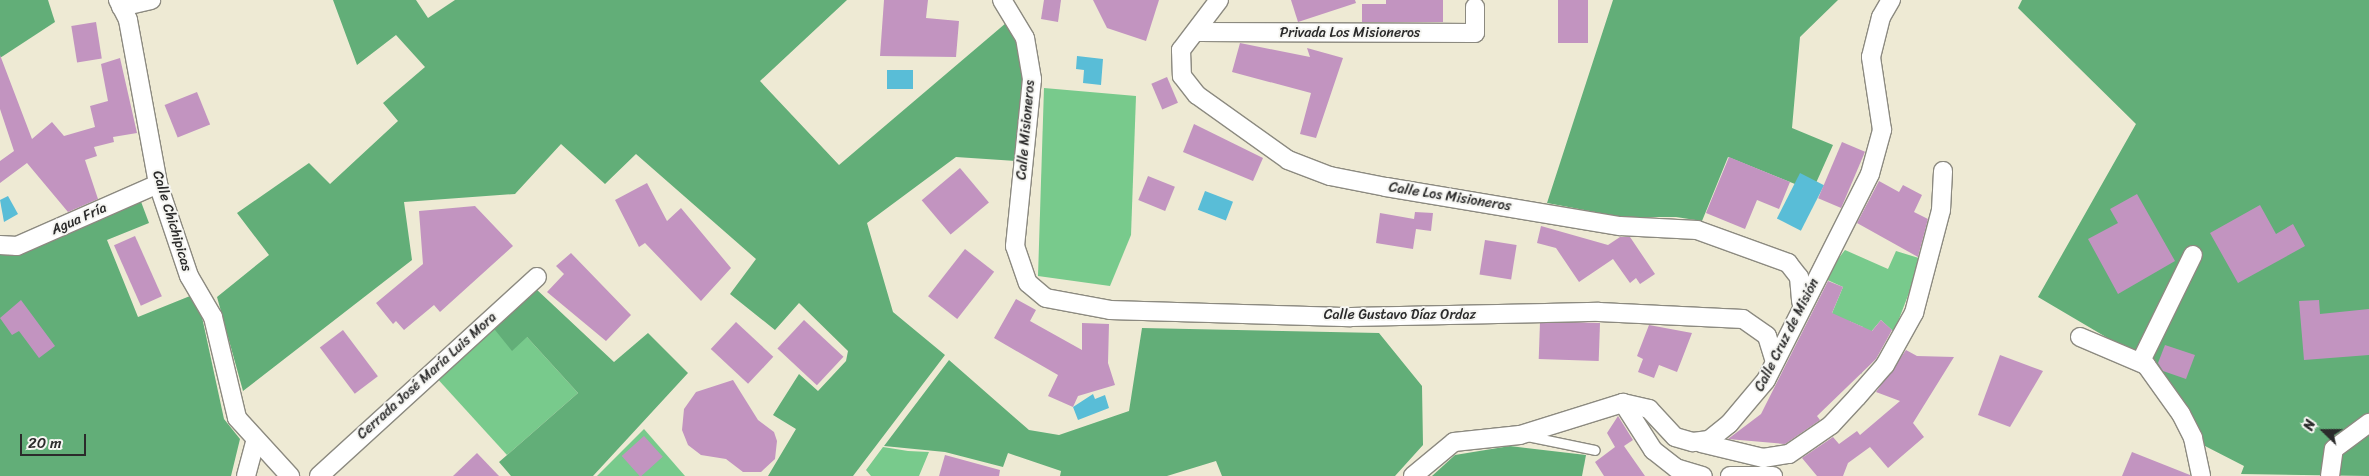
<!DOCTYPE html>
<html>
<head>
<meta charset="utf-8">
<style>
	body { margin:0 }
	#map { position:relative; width:2369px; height:476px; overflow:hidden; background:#eeead4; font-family:Sriracha,sans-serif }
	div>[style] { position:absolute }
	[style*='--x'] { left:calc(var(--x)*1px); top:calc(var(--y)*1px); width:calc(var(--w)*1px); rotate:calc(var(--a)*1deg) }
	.green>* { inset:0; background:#78ca8c }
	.forest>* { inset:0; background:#62ae78 }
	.water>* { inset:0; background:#59bdd7; transform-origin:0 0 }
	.building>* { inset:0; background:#c294c0; transform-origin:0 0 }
	.roads { filter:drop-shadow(1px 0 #8c8a80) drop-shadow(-1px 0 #8c8a80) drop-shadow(0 1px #8c8a80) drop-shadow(0 -1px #8c8a80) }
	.service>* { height:9px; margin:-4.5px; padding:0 4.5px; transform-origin:4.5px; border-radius:4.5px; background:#fff }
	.minor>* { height:18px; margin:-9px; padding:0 9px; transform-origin:9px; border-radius:9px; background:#fff }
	span { translate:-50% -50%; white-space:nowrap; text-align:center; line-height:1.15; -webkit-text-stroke:4px #f6f6f2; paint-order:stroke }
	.street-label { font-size:14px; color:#2b2b2b }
	.north { position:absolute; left:2299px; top:406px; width:50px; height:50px; -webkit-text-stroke:4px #f6f6f2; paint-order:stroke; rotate:292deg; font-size:14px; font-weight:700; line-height:20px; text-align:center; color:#2b2b2b }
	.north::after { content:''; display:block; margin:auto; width:18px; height:22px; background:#2b2b2b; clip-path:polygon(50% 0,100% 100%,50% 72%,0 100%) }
	.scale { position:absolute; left:20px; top:434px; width:66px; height:22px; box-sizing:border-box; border:2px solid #2b2b2b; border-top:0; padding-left:6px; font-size:15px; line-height:18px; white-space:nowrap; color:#2b2b2b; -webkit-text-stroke:4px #f6f6f2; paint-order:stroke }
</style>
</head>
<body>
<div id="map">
	<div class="green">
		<i style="clip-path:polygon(1044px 88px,1136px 96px,1131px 235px,1110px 286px,1038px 276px)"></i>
		<i style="clip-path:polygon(1845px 250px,1888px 269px,1896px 251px,1922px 259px,1894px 332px,1881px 320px,1859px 346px,1871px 358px,1861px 374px,1850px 356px,1863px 327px,1849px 321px,1825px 330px,1843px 287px,1823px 278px)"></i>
		<i style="clip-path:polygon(491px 325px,527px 337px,578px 393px,507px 455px,434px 375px)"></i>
		<i style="clip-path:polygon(644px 429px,685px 476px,597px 476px)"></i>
		<i style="clip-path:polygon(883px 447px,908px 451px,929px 452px,919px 476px,871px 476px,866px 470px)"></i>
	</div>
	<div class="forest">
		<i style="clip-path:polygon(0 0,48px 0,55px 22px,0 58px)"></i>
		<i style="clip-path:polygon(333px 0,416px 0,428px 18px,455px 0,847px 0,760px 81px,839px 165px,1006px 23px,1016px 39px,1024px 76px,1016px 161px,956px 157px,867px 223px,893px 312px,945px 355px,853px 476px,768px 476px,796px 429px,773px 415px,799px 374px,818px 391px,846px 361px,848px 351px,799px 303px,775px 330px,730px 294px,756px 259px,636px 154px,605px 184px,561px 144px,515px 194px,404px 202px,412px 260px,243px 391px,217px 297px,269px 255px,237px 213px,309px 163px,330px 184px,398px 121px,383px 103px,425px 67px,396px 35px,357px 65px)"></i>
		<i style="clip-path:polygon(1613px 0,1838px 0,1800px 37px,1792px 128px,1833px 145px,1816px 183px,1795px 184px,1728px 157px,1702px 221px,1676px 217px,1622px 217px,1547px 203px)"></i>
		<i style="clip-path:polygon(2022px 0,2369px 0,2369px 476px,2241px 474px,2244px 466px,2205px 446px,2150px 363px,2038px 297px,2136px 124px,2018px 8px)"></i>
		<i style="clip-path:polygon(140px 199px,149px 223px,107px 240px,138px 317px,190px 296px,202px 317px,224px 419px,240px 439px,231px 476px,0 476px,0 254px,18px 254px)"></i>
		<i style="clip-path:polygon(535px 288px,614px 362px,648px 333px,688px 373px,593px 476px,511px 476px,499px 462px,578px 393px,527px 337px,512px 351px,491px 325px)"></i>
		<i style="clip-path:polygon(1142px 328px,1379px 333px,1422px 386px,1423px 445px,1395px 476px,1222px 476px,1216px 461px,1167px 476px,1060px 476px,1061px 471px,1008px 453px,1003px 467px,945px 452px,884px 446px,949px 360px,1029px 430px,1059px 435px,1129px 411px)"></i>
		<i style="clip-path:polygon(1510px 446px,1586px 455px,1582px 476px,1432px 476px,1455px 455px)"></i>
	</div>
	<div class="water">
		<i style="clip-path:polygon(1077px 56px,1103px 59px,1101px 85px,1083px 83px,1084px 70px,1076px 69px)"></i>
		<i style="left:887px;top:70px;width:26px;height:19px"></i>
		<i style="left:1800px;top:173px;width:27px;height:51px;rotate:27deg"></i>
		<i style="left:1205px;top:191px;width:30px;height:20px;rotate:21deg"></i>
		<i style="clip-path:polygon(8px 196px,18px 214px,4px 222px,0 200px)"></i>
		<i style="clip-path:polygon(1093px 394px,1095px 399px,1105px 395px,1109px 408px,1078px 420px,1073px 407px)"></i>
	</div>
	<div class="building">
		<i style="clip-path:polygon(884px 0,928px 0,926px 18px,959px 21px,956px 57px,880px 56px)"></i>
		<i style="clip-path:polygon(1044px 0,1061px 0,1058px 22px,1041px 19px)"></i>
		<i style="clip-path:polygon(1093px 0,1159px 0,1146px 41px,1107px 28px)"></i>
		<i style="clip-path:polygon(1291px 0,1355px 0,1356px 3px,1298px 22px)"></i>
		<i style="clip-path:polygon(1386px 0,1443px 0,1443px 22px,1362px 22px,1362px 4px,1386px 4px)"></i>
		<i style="left:1558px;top:0;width:30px;height:43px"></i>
		<i style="left:96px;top:22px;width:37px;height:25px;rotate:81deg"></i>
		<i style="clip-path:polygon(1240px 43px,1310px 57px,1307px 48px,1343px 58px,1316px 138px,1300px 134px,1311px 93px,1232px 72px)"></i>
		<i style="clip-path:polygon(0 55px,32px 139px,52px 122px,64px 136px,95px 127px,90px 106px,108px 101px,101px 64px,120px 58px,137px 133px,113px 137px,114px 142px,94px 147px,97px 156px,85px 160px,98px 199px,68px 212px,27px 163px,0 183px,0 161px,14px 151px,0 109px)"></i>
		<i style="left:1167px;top:77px;width:28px;height:17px;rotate:67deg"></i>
		<i style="left:197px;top:92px;width:35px;height:35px;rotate:68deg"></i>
		<i style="clip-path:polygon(1194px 124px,1263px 158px,1253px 181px,1183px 152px)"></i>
		<i style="left:1842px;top:142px;width:25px;height:61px;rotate:23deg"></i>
		<i style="clip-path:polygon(1729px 157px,1790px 182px,1779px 209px,1757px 200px,1745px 229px,1706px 213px)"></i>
		<i style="left:960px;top:168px;width:45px;height:50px;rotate:50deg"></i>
		<i style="left:1148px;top:176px;width:29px;height:26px;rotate:22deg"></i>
		<i style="clip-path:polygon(1879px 181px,1899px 192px,1903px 185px,1922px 195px,1914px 212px,1928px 219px,1918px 257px,1857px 223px)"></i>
		<i style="clip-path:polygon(647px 183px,667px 221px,681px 208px,731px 268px,701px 301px,645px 243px,639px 247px,615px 200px)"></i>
		<i style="clip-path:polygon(2137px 194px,2175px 261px,2118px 294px,2088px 239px,2118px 223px,2110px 209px)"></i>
		<i style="clip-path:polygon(2260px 205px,2276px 234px,2293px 224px,2305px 246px,2238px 283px,2210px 233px)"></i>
		<i style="clip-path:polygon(475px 206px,513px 246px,440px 312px,434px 305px,404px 330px,396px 321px,393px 324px,376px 303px,423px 264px,419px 211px)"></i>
		<i style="clip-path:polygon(1415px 212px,1433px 213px,1431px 231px,1416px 229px,1413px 249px,1376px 243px,1380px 213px,1414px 219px)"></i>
		<i style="clip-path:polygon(1541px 226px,1608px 245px,1620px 237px,1630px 237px,1655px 274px,1640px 284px,1636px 278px,1630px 283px,1613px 259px,1579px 282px,1556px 248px,1537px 243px)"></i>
		<i style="left:135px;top:236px;width:66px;height:23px;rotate:66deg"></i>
		<i style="left:1485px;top:240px;width:32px;height:35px;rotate:9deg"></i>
		<i style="left:965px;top:249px;width:37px;height:60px;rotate:38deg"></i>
		<i style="clip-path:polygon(571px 253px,631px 315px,606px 341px,547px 292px,564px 274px,556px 266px)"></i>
		<i style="clip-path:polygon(1828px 281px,1843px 287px,1832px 313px,1872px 331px,1881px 320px,1892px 330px,1876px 359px,1817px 416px,1820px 420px,1785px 444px,1728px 439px,1761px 414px)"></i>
		<i style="clip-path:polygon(1016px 299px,1036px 310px,1030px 321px,1082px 350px,1082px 323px,1109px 324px,1108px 363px,1115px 385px,1078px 396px,1073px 407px,1048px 396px,1058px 375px,994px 338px)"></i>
		<i style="clip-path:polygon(21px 300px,55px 346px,39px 358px,19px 331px,12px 335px,0 318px)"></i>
		<i style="clip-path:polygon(2319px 300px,2320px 314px,2369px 309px,2369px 355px,2304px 360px,2299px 301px)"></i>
		<i style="left:804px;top:320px;width:54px;height:39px;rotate:43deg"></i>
		<i style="left:736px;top:322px;width:51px;height:37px;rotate:43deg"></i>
		<i style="left:1600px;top:323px;width:38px;height:60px;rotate:92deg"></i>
		<i style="clip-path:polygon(1649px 325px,1692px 333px,1677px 372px,1659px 365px,1654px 378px,1638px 372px,1643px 359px,1637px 356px)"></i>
		<i style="left:343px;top:330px;width:58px;height:29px;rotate:53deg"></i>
		<i style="clip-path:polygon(2165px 345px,2195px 355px,2186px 379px,2163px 371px,2158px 363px)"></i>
		<i style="clip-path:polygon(1906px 350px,1917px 356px,1954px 357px,1913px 423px,1924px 437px,1888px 468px,1870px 447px,1848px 463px,1843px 476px,1817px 476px,1802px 458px,1833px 437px,1839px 444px,1857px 431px,1860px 435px,1900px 401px,1876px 392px)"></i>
		<i style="clip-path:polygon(2000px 355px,2043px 371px,2010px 427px,1978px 415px)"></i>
		<i style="clip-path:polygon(733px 380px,758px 420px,774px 432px,777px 441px,775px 459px,761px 472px,743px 472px,726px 459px,701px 455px,688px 445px,682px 430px,684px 409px,696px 392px)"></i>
		<i style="clip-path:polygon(1618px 416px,1633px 440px,1624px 446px,1645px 476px,1604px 476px,1595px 462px,1615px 447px,1607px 433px)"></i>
		<i style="left:644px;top:436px;width:28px;height:30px;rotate:48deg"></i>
		<i style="clip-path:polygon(2132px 452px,2190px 475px,2190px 476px,2122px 476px)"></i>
		<i style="clip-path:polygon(477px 453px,499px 476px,453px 476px)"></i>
		<i style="clip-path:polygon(945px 455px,1000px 470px,999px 476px,939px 476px)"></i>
	</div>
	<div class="roads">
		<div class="service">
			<i style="--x:1527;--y:436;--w:69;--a:11.6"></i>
		</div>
		<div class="minor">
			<i style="--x:118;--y:0;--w:22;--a:63"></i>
			<i style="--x:128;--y:20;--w:167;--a:79.6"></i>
			<i style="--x:158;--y:184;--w:97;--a:71.4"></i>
			<i style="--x:189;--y:276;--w:48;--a:59.7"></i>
			<i style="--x:213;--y:317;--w:104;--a:76.6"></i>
			<i style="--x:237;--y:418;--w:79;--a:47.6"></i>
			<i style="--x:1002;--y:0;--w:44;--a:58.8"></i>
			<i style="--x:1025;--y:38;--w:42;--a:80.3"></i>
			<i style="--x:1032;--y:79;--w:168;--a:95.8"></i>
			<i style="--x:1015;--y:246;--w:39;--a:71"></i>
			<i style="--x:1028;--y:283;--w:23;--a:40"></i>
			<i style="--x:1046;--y:298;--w:65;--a:10.6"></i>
			<i style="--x:1110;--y:310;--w:241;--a:1.7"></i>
			<i style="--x:1351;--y:317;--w:248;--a:-1.2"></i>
			<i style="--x:1599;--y:312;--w:144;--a:2.8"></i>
			<i style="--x:1743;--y:319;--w:29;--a:35"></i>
			<i style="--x:1767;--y:336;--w:24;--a:73"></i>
			<i style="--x:1219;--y:0;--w:63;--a:127.2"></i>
			<i style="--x:1181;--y:50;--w:26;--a:88"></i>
			<i style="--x:1182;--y:76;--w:24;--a:52"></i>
			<i style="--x:1197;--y:95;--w:112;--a:35.5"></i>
			<i style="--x:1288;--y:160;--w:45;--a:20.9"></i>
			<i style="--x:1330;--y:176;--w:57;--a:11.1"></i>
			<i style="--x:1386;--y:187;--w:237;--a:9.5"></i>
			<i style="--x:1620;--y:226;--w:77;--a:3"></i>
			<i style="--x:1697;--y:230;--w:97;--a:19.9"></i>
			<i style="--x:1788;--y:263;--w:18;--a:52"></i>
			<i style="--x:1799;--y:277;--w:25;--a:85"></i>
			<i style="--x:121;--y:7;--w:31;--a:-13"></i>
			<i style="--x:1198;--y:32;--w:277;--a:0.2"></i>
			<i style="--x:1475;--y:33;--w:26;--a:-90"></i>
			<i style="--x:0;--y:245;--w:17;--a:3"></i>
			<i style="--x:17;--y:246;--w:154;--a:-23.7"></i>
			<i style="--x:2080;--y:337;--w:72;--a:23"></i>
			<i style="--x:2146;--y:365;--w:60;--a:54.5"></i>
			<i style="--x:2181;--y:414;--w:27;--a:63"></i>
			<i style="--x:2193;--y:438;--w:39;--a:78"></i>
			<i style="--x:2141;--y:361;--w:118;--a:-63.9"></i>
			<i style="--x:1623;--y:403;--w:56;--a:57.4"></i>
			<i style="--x:1653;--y:450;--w:29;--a:38"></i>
			<i style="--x:1676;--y:468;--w:28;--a:17"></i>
			<i style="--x:1701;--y:443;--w:64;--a:13.6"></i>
			<i style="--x:1763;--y:458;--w:26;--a:-9"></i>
			<i style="--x:1789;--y:454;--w:51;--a:-34.6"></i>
			<i style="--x:1831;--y:425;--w:38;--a:-47"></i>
			<i style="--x:1857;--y:397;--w:43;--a:-48.8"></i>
			<i style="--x:1885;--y:365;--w:60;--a:-60.9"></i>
			<i style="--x:1914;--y:313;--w:106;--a:-75.3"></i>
			<i style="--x:1941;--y:210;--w:39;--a:-87"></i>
			<i style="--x:246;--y:476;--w:35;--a:-75"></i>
			<i style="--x:319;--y:476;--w:295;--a:-42.4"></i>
			<i style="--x:1413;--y:476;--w:53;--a:-39.7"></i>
			<i style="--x:1454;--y:442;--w:66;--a:-6.1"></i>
			<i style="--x:1520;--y:435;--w:108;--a:-17.3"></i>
			<i style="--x:1623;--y:403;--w:27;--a:13"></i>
			<i style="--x:1649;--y:409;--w:38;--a:47"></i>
			<i style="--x:1675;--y:437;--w:19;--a:16"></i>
			<i style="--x:1693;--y:442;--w:16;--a:-7"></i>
			<i style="--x:1709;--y:440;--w:26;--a:-39"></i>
			<i style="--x:1729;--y:424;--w:57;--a:-49.9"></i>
			<i style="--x:1766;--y:380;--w:231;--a:-63.2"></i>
			<i style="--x:1870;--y:174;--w:46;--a:-74.7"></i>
			<i style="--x:1882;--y:130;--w:74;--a:-98.6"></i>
			<i style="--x:1871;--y:57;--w:41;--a:-76"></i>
			<i style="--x:1881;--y:17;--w:20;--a:-60"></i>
			<i style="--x:1730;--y:476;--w:43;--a:0"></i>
			<i style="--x:2330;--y:476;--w:27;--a:-82"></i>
			<i style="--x:2334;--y:449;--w:44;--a:-36.6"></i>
		</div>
	</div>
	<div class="street-label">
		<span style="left:1350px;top:33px">Privada Los Misioneros</span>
		<span style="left:1026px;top:130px;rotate:-85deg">Calle Misioneros</span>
		<span style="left:1450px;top:197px;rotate:9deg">Calle Los Misioneros</span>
		<span style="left:79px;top:219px;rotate:-24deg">Agua Fría</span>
		<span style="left:172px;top:221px;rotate:73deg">Calle Chichipicas</span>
		<span style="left:1400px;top:315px">Calle Gustavo Díaz Ordaz</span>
		<span style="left:1787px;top:335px;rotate:-63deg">Calle Cruz de Misión</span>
		<span style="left:427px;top:376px;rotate:-42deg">Cerrada José María Luis Mora</span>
	</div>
	<div class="north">N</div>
	<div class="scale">20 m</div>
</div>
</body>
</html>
